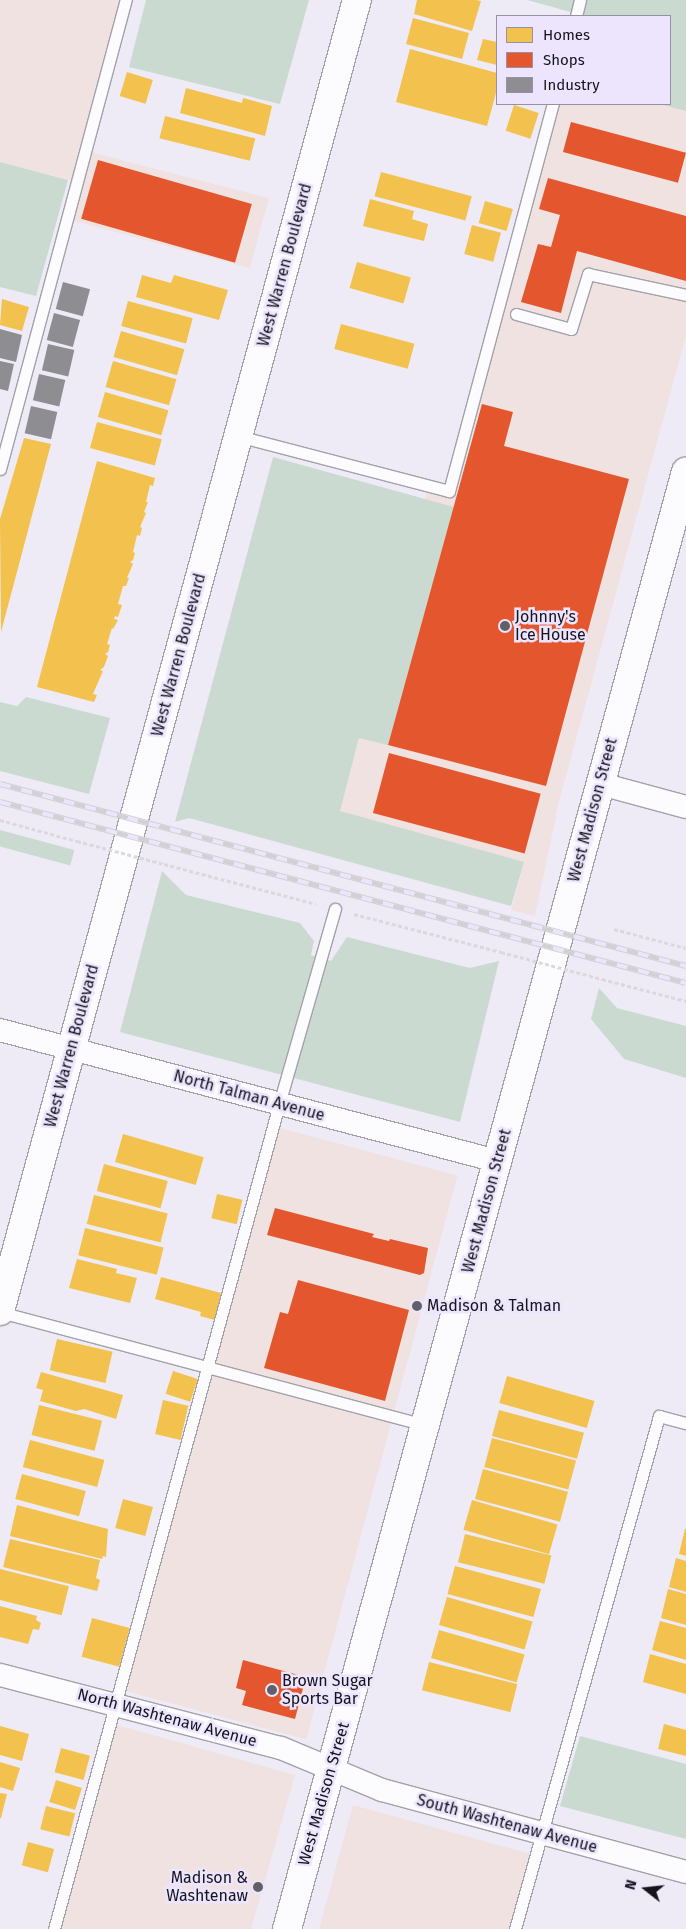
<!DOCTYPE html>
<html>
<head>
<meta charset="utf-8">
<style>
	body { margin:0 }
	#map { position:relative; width:686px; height:1929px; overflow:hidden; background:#eeebf7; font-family:"Fira Sans",sans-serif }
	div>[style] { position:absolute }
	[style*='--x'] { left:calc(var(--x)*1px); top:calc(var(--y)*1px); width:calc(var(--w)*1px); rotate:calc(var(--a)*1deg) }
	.commercial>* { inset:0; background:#f0e2e1; transform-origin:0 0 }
	.green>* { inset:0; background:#cadad1; transform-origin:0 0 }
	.homes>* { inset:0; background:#f2c14e; transform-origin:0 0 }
	.shops>* { inset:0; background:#e4572e; transform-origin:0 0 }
	.industry>* { inset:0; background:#8d8d92; transform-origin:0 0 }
	.path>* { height:3px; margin-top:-1.5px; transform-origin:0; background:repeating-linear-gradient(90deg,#dad9de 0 4px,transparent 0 6.5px) }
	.roads { filter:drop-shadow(1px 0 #a3a1a9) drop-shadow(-1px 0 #a3a1a9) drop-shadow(0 1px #a3a1a9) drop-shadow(0 -1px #a3a1a9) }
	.lane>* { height:11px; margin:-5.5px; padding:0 5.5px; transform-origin:5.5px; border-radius:5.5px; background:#fcfcfe }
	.street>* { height:22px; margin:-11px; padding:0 11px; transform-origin:11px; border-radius:11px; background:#fcfcfe }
	.secondary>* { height:28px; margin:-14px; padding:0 14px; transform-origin:14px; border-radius:14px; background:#fcfcfe }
	.rail>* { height:5.5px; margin-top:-2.75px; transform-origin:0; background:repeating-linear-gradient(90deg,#ece5fd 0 11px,#d1d0d4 0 22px); box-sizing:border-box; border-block:1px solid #d1d0d4 }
	.path-bridge>* { height:3px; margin-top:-1.5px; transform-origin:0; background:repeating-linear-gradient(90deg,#dad9de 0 4px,transparent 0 6.5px) }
	.dots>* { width:14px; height:14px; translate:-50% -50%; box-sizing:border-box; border:2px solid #ece5fd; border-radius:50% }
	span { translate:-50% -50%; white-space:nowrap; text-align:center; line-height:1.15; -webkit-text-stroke:5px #ece5fd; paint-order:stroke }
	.street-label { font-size:16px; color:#15131b }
	.poi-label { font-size:16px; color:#15131b }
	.left { translate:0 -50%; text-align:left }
	.right { translate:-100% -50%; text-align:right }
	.legend { position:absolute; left:496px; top:15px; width:175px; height:90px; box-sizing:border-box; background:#ece5fd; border:1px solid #9691a3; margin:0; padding:6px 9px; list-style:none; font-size:15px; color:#15131b }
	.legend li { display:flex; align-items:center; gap:10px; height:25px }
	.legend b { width:25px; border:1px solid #9691a3 }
	.north { position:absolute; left:621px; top:1864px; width:50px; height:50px; -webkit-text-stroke:4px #ece5fd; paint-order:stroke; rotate:286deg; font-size:14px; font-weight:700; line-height:20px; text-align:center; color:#15131b }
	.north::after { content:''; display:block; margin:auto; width:18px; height:22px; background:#15131b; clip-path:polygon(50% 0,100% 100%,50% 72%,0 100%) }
</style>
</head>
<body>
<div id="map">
	<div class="commercial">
		<i style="clip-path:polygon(0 0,126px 0,86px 151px,269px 198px,250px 268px,67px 219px,77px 182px,0 162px)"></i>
		<i style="clip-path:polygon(686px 0,686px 336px,559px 802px,535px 916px,511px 910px,524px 862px,339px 812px,429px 485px,449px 491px,553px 104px,670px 104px,670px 16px,576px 16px)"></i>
		<i style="left:273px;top:1126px;width:191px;height:584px;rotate:15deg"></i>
		<i style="clip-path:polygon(110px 1723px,295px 1775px,251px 1929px,54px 1929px)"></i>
		<i style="clip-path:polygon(353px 1805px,535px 1855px,515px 1929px,319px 1929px)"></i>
	</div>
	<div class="green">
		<i style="clip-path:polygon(146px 0,309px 0,280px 104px,129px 67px)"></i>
		<i style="clip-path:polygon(527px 0,686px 0,686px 111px,659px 104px,670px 104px,670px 16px,585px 16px)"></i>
		<i style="clip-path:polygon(0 162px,68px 180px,36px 296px,0 287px)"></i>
		<i style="clip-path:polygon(273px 457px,454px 507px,388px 745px,359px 738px,340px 811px,524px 862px,511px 906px,189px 818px,175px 822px)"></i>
		<i style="clip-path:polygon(26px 697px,110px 718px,89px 794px,0 771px,0 702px,17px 706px)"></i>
		<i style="left:0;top:830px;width:77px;height:16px;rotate:15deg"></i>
		<i style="clip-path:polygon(162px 871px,186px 895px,300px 923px,314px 941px,311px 955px,331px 961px,347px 937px,470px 968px,499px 961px,460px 1122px,120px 1032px)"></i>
		<i style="clip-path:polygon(599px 988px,617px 1008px,686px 1026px,686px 1078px,624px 1059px,591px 1019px)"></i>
		<i style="clip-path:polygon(580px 1736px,686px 1764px,686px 1839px,560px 1806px)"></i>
	</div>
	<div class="homes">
		<i style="clip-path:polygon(417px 0,476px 0,481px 1px,472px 31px,414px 14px)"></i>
		<i style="left:413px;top:18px;width:58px;height:27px;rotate:15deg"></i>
		<i style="clip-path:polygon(483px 39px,497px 42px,497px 65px,477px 60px)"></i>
		<i style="clip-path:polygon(410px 49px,497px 73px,497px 89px,487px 126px,396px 102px)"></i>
		<i style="left:127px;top:72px;width:27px;height:25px;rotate:17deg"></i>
		<i style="clip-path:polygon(186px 88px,242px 103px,243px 98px,272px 106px,265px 136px,180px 113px)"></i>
		<i style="left:514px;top:105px;width:26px;height:27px;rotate:18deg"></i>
		<i style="left:165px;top:116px;width:93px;height:23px;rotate:14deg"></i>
		<i style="left:381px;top:172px;width:94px;height:25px;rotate:15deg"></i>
		<i style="clip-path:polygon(370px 199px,414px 211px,412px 219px,428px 224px,424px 241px,363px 226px)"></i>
		<i style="left:485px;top:201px;width:29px;height:23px;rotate:16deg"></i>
		<i style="left:472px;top:225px;width:30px;height:30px;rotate:15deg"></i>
		<i style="left:357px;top:262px;width:56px;height:27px;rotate:16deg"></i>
		<i style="clip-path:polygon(142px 275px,171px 283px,174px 275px,228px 290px,219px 320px,136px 297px)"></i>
		<i style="clip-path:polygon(2px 299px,29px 307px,22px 331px,0 325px)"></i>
		<i style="left:128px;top:301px;width:67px;height:26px;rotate:15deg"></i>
		<i style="left:341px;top:324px;width:76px;height:26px;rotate:15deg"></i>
		<i style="left:121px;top:331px;width:66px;height:27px;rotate:16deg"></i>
		<i style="left:113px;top:361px;width:66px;height:27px;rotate:16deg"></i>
		<i style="left:105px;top:392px;width:66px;height:26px;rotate:16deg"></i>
		<i style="left:97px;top:422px;width:67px;height:27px;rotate:15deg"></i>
		<i style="clip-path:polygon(24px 438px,51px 444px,1px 632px,0 519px)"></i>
		<i style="clip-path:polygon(97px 461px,155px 478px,153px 486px,150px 485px,146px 502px,148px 502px,144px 512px,146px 513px,140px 527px,142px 528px,140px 536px,137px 535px,133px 552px,135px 553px,133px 560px,130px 562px,133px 564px,127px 578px,129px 578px,126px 586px,123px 586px,118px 604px,122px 605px,118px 617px,115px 616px,114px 619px,118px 620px,113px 629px,112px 628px,107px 644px,110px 645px,108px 652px,105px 654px,108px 656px,104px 667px,100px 670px,103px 671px,93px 694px,97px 695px,94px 702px,37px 687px)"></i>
		<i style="left:123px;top:1134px;width:84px;height:29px;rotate:16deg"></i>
		<i style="left:104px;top:1164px;width:66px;height:28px;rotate:15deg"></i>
		<i style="left:217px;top:1194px;width:26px;height:25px;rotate:13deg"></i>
		<i style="left:94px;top:1195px;width:76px;height:30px;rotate:14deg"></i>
		<i style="left:85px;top:1228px;width:81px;height:28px;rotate:14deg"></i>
		<i style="clip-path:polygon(77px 1259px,117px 1269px,116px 1273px,137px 1278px,130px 1303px,69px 1288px)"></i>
		<i style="clip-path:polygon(161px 1277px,221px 1293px,215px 1320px,200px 1316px,201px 1312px,155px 1299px)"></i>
		<i style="left:57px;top:1339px;width:57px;height:32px;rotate:13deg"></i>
		<i style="left:173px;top:1371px;width:26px;height:24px;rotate:18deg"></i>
		<i style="clip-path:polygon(41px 1372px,123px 1395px,116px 1419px,84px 1409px,76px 1411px,40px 1401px,43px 1390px,36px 1388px)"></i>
		<i style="left:507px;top:1376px;width:91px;height:28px;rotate:16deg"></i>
		<i style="left:163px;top:1400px;width:26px;height:35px;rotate:13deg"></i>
		<i style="left:39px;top:1405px;width:65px;height:31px;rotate:14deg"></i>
		<i style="left:499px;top:1410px;width:88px;height:27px;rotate:15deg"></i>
		<i style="left:492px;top:1438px;width:87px;height:30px;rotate:15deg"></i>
		<i style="left:30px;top:1440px;width:77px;height:28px;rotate:15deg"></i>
		<i style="left:483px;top:1469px;width:88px;height:31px;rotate:15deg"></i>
		<i style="left:22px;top:1474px;width:66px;height:26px;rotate:15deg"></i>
		<i style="left:123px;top:1499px;width:31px;height:30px;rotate:15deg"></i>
		<i style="left:472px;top:1500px;width:89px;height:31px;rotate:16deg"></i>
		<i style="clip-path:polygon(17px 1505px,108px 1529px,106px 1557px,103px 1556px,102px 1559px,10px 1536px)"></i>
		<i style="clip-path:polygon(685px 1529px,686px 1529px,686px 1556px,679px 1554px)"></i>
		<i style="left:465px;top:1534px;width:89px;height:29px;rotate:14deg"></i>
		<i style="clip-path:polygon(10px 1539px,100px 1560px,96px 1578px,100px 1580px,97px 1591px,3px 1567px)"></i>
		<i style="clip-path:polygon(676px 1558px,686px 1561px,686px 1592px,669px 1587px)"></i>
		<i style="left:455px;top:1566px;width:89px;height:29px;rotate:15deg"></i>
		<i style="left:0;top:1569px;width:71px;height:30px;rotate:14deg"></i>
		<i style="clip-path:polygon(668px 1589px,686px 1594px,686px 1625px,661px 1618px)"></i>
		<i style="left:447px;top:1597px;width:89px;height:29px;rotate:16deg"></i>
		<i style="clip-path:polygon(0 1606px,37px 1616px,36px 1620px,41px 1623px,39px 1630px,33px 1629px,28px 1644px,0 1637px)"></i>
		<i style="left:92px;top:1618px;width:39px;height:40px;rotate:15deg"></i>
		<i style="clip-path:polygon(660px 1621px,686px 1628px,686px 1660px,652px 1650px)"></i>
		<i style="left:439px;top:1630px;width:89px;height:29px;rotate:16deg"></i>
		<i style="clip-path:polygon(650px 1654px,686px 1664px,686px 1694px,643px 1682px)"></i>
		<i style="left:429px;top:1662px;width:91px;height:29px;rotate:14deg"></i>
		<i style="clip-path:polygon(664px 1724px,686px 1730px,686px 1756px,658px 1749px)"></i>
		<i style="clip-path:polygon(0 1726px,29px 1734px,22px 1761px,0 1755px)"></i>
		<i style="left:61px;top:1748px;width:30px;height:25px;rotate:15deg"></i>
		<i style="clip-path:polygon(0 1762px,20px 1768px,13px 1791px,0 1787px)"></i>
		<i style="left:56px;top:1780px;width:27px;height:23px;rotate:17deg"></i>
		<i style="clip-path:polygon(0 1793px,7px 1794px,1px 1818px,0 1818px)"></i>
		<i style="left:46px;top:1806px;width:30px;height:24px;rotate:14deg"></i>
		<i style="left:28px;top:1842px;width:27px;height:24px;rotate:15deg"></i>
	</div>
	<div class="shops">
		<i style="left:571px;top:122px;width:119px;height:31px;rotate:15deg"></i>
		<i style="left:98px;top:160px;width:160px;height:61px;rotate:16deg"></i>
		<i style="clip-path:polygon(548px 178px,686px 216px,686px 281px,577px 251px,561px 313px,521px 302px,538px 244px,551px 247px,560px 215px,539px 209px)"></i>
		<i style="clip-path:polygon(482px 404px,513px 412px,504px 446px,629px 479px,546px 786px,388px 745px)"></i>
		<i style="left:389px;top:753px;width:157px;height:62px;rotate:15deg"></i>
		<i style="clip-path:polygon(275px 1208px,374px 1234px,372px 1237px,389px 1241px,390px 1239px,428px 1248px,424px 1273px,420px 1275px,267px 1235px)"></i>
		<i style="clip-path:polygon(298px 1280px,409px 1310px,385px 1401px,264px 1368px,280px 1312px,288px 1314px)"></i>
		<i style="clip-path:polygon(243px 1660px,306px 1677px,295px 1719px,242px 1705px,246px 1691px,236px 1688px)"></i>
	</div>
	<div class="industry">
		<i style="left:63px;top:282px;width:28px;height:28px;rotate:15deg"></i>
		<i style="left:54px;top:313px;width:27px;height:28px;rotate:15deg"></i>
		<i style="clip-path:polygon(0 329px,22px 335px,16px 362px,0 358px)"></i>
		<i style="left:48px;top:344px;width:27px;height:27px;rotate:13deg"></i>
		<i style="clip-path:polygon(0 361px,14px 364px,8px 391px,0 389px)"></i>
		<i style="left:39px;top:374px;width:27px;height:27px;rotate:13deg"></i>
		<i style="left:31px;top:406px;width:27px;height:28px;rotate:13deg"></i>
	</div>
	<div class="path">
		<i style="--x:0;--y:820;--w:80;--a:15.3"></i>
		<i style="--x:164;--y:864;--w:157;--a:14.7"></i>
		<i style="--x:354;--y:914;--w:152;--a:14.5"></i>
		<i style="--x:614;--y:929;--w:74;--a:14.8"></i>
		<i style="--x:602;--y:979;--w:87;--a:14.7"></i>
	</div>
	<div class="roads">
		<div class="lane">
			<i style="--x:576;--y:16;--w:16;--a:-76"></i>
			<i style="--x:516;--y:314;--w:57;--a:15.3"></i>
			<i style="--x:571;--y:329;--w:58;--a:-72.8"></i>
			<i style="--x:588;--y:274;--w:100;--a:12.1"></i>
			<i style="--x:238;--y:436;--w:218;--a:14.6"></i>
			<i style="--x:449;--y:491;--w:401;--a:-75"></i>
			<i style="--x:0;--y:469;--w:486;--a:-75"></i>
			<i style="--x:0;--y:1312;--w:440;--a:14.9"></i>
			<i style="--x:54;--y:1929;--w:855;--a:-74.74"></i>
			<i style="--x:279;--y:1104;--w:203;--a:-74"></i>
			<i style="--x:515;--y:1929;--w:533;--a:-74.32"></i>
			<i style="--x:659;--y:1416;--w:28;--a:15"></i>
		</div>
		<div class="street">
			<i style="--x:601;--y:784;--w:88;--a:15.1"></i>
			<i style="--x:0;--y:1030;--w:514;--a:14.77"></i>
			<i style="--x:0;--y:1675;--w:290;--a:14.6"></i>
			<i style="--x:281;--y:1748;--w:109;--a:22.6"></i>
			<i style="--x:382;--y:1790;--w:315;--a:15.1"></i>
		</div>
		<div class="secondary">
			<i style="--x:0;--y:1311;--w:1359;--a:-74.77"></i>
			<i style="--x:287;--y:1929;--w:1511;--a:-74.69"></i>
		</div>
	</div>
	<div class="rail">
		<i style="--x:0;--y:784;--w:710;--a:14.86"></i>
		<i style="--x:0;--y:802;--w:709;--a:14.78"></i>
	</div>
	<div class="path-bridge">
		<i style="--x:77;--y:841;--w:90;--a:14.8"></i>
		<i style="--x:501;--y:952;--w:105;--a:15"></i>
	</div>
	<div class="dots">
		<i style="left:505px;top:626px;background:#615f68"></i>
		<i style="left:417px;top:1306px;background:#615f68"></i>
		<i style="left:272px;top:1690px;background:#615f68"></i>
		<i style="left:258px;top:1887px;background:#615f68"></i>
	</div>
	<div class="street-label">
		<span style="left:285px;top:265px;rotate:-75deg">West Warren Boulevard</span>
		<span style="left:179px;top:655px;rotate:-75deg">West Warren Boulevard</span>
		<span style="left:593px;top:810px;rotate:-75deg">West Madison Street</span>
		<span style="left:72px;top:1046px;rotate:-75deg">West Warren Boulevard</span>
		<span style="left:249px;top:1096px;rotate:15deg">North Talman Avenue</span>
		<span style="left:487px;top:1201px;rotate:-75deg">West Madison Street</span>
		<span style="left:167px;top:1718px;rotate:15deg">North Washtenaw Avenue</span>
		<span style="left:324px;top:1794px;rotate:-74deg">West Madison Street</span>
		<span style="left:507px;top:1824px;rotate:15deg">South Washtenaw Avenue</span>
	</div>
	<div class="poi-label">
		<span class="left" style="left:515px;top:626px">Johnny's<br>Ice House</span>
		<span class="left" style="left:427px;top:1306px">Madison &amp; Talman</span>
		<span class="left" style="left:282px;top:1690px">Brown Sugar<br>Sports Bar</span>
		<span class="right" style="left:248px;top:1887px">Madison &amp;<br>Washtenaw</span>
	</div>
	<ul class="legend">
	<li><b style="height:14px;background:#f2c14e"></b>Homes</li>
	<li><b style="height:14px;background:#e4572e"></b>Shops</li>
	<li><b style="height:14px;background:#8d8d92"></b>Industry</li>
	</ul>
	<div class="north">N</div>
</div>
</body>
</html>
